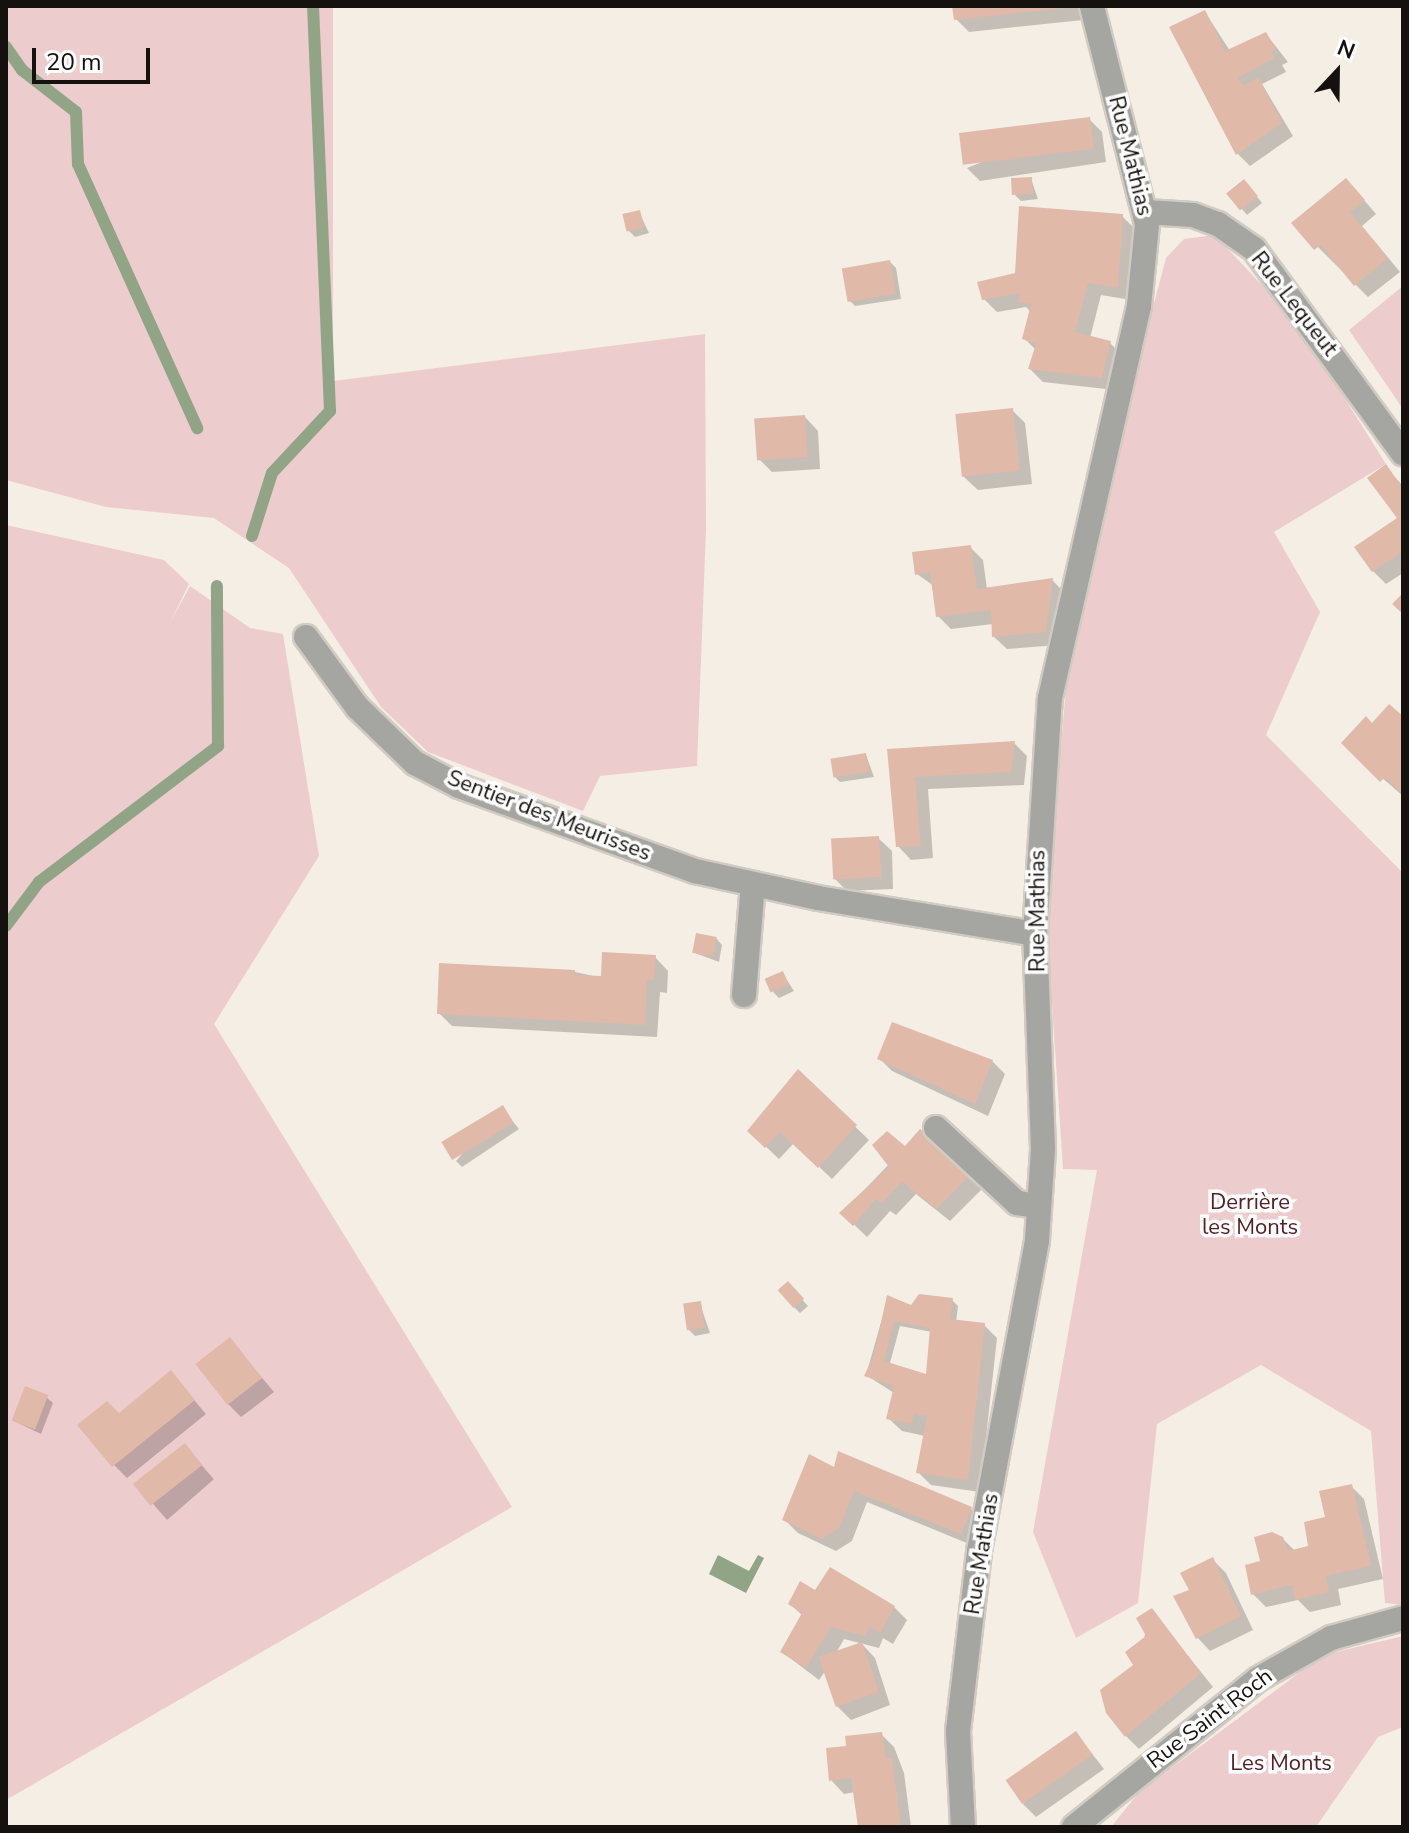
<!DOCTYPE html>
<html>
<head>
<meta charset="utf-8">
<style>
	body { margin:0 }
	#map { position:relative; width:1409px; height:1833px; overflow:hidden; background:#f5eee5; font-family:"Nunito Sans",sans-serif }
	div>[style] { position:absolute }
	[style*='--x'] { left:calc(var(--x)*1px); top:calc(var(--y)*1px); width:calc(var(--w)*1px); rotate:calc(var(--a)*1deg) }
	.green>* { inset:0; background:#edccce }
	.water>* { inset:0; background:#91a586 }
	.shadow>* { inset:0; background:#0003; transform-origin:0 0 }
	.stream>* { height:12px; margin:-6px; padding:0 6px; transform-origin:6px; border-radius:6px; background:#91a586 }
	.building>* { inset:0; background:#e0b9a9; transform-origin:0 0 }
	.roads { filter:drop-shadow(2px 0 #d1cbc3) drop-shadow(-2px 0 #d1cbc3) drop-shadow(0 2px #d1cbc3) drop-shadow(0 -2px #d1cbc3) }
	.street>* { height:24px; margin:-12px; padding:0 12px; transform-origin:12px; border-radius:12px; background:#a5a5a1 }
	span { translate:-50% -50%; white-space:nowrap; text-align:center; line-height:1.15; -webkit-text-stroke:7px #fff; paint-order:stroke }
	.street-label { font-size:22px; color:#14110e }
	.park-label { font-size:22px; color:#562028 }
	.frame { position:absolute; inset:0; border:8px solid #14110e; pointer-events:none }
	.north { position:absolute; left:1297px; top:32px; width:80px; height:80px; -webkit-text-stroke:6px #fff; paint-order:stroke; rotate:22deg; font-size:22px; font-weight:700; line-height:32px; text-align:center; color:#14110e }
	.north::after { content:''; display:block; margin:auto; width:28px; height:36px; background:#14110e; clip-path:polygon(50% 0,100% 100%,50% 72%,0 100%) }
	.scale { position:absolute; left:32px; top:48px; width:118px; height:36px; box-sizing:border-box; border:4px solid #14110e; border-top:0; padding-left:10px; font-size:24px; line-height:28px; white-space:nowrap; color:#14110e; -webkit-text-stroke:6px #fff; paint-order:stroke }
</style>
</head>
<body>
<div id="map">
	<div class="green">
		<i style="clip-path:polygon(6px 6px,333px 6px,333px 381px,705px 334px,706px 529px,697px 766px,600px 776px,583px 811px,428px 752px,381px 707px,289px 568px,214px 518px,106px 507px,6px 480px)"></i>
		<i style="clip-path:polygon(1215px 235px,1298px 324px,1386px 464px,1274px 532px,1320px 612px,1266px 735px,1403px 873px,1403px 1605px,1385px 1603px,1371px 1431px,1261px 1365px,1157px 1424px,1138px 1603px,1076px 1638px,1033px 1532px,1097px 1170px,1063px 1169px,1046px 914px,1066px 689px,1106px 485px,1166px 258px,1184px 239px)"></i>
		<i style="clip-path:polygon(1403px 286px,1403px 409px,1349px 330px)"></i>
		<i style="clip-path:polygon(6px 525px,164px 560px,189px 584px,170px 623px,190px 586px,250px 628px,283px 634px,319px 856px,214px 1024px,512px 1507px,6px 1800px)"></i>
		<i style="clip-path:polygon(1403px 1636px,1403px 1727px,1378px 1737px,1316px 1827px,1111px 1827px,1139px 1792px,1323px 1655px)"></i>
	</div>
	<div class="water">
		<i style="clip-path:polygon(718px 1555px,749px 1571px,758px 1555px,764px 1558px,746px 1593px,709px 1574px)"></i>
	</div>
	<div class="shadow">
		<i style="clip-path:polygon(954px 6px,1081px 6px,1083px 20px,969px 32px,956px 19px)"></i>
		<i style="clip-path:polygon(1205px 12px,1230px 51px,1266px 34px,1288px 62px,1282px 65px,1286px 72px,1262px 84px,1293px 136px,1250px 166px,1238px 154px)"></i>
		<i style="clip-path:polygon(1089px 119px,1102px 132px,1106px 162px,980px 181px,967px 168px)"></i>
		<i style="clip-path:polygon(1031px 179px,1038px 199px,1021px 201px,1015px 195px)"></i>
		<i style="clip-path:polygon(1250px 188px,1262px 203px,1247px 215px,1229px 194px)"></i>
		<i style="clip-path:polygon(1358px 193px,1376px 214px,1362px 226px,1400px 272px,1368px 297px,1294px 223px)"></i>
		<i style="clip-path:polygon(639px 212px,649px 233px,635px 237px,629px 231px)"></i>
		<i style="clip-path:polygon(1122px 216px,1135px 229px,1131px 300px,1101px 295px,1090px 338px,1110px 343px,1123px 356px,1115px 390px,1043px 382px,1030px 369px,1036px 350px,1024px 338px,1031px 312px,1026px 307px,997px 312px,984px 299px)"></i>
		<i style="clip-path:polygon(890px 262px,896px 268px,901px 299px,855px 306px,849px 300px)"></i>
		<i style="clip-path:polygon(1012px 410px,1025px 423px,1032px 484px,978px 490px,964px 477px)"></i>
		<i style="clip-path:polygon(805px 417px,818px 431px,820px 469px,772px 472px,759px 459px)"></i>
		<i style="clip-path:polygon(1385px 466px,1403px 486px,1403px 573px,1386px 584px,1373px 571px,1400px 518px)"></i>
		<i style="clip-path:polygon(970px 547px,983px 560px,987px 589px,1052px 580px,1065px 593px,1058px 645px,1007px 649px,993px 636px,993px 624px,951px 629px,938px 616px,934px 586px,917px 574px)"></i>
		<i style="clip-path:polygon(1403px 719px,1403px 796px,1357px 756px)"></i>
		<i style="clip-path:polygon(1014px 743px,1027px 756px,1024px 785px,928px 789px,933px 858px,911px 860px,898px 846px,889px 751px)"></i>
		<i style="clip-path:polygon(866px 755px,874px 777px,840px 782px,834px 776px)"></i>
		<i style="clip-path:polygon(878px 838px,892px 851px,893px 889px,847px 891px,834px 878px)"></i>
		<i style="clip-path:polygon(716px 938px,722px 945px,719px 962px,695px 953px)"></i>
		<i style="clip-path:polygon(655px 957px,668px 971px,667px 993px,660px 992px,657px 1037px,452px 1026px,439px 1013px,575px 972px,603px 978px)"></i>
		<i style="clip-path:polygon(783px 974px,794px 991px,779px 998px,773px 992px)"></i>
		<i style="clip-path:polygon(879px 1058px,992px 1061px,1005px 1074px,988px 1116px,892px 1071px)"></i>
		<i style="clip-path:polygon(798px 1072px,869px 1140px,832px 1179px,794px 1143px,779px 1159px,763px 1144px)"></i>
		<i style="clip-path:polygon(502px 1108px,519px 1129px,462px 1167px,456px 1161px)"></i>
		<i style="clip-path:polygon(920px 1132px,984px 1187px,950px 1221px,916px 1194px,896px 1215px,890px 1211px,867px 1237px,842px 1213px)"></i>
		<i style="clip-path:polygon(788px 1284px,808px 1306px,800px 1313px,794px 1307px)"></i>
		<i style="clip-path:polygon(evenodd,888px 1298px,912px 1307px,952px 1300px,958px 1306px,956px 1322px,984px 1325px,997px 1338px,980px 1492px,931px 1485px,918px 1472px,925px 1436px,902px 1431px,888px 1418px,894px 1393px,866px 1375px,888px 1298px,900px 1326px,932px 1332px,927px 1377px,890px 1363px,900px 1326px)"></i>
		<i style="clip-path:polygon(700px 1304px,710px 1333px,695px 1336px,689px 1330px)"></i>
		<i style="clip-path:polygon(230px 1340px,274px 1392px,241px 1417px,228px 1404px)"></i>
		<i style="clip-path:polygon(171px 1373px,206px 1414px,127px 1478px,114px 1465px,119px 1415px)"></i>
		<i style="clip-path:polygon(46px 1397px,53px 1403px,41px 1434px,14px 1421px)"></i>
		<i style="left:185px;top:1446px;width:44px;height:62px;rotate:49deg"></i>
		<i style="clip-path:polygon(835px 1470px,971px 1509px,984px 1522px,974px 1546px,867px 1502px,852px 1541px,836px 1551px,798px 1533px,785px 1520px)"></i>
		<i style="clip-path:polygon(1351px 1486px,1364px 1499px,1383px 1579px,1338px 1589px,1341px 1605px,1310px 1612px,1298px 1600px,1266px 1607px,1253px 1594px,1263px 1562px,1282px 1538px,1295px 1551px,1310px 1547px)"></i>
		<i style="clip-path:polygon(1213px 1560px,1226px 1573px,1253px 1630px,1210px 1651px,1197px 1637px,1191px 1591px)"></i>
		<i style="clip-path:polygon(816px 1593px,894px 1607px,907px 1620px,893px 1644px,883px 1638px,879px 1648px,844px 1639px,835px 1655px,862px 1644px,875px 1658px,890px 1705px,851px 1720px,838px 1707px,826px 1670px,819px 1680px,782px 1652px,803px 1616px,790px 1604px)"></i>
		<i style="clip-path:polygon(1152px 1611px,1213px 1687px,1139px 1749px,1126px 1736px,1136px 1665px)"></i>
		<i style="clip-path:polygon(1076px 1733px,1104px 1769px,1036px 1817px,1023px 1804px)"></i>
		<i style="clip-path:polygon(881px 1734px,894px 1747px,904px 1773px,911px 1827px,860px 1827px,855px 1792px,844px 1794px,831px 1780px,848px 1748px)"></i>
	</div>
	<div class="stream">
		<i style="--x:6;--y:47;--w:28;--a:55"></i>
		<i style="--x:22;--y:70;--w:68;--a:37.9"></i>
		<i style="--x:76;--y:112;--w:52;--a:87.8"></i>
		<i style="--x:78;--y:164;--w:290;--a:65.7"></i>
		<i style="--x:252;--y:536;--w:66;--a:-72.4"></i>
		<i style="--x:272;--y:473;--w:85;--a:-46.9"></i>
		<i style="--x:330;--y:411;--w:405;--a:-92.4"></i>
		<i style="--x:6;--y:926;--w:55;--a:-53.1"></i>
		<i style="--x:39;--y:882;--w:225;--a:-37.2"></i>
		<i style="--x:218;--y:746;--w:160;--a:-90.4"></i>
	</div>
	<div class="building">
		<i style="clip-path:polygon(952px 6px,1065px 6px,1066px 8px,954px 20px)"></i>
		<i style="clip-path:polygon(1205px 10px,1225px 51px,1266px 32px,1276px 49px,1271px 51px,1275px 58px,1237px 78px,1244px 85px,1259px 78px,1282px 123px,1236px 155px,1169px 27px)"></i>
		<i style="left:1090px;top:117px;width:32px;height:132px;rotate:83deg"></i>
		<i style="left:1032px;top:177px;width:17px;height:21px;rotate:87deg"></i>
		<i style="clip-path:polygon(1346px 178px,1365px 200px,1350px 212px,1388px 258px,1354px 286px,1321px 245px,1314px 250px,1291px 223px)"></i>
		<i style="left:1244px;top:179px;width:22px;height:23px;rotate:51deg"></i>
		<i style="clip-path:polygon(1019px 206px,1123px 214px,1118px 288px,1088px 283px,1075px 332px,1111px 341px,1102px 378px,1028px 369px,1036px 344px,1022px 339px,1031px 304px,1018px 302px,1020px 293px,982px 300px,977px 282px,1015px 273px)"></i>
		<i style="left:640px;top:210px;width:18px;height:18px;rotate:77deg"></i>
		<i style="left:890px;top:260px;width:34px;height:49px;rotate:80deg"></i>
		<i style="left:1013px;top:408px;width:63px;height:58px;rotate:84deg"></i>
		<i style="left:805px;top:415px;width:42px;height:51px;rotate:86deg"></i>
		<i style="clip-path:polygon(1386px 464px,1403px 489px,1403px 551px,1372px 572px,1354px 547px,1397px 518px,1367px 478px)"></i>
		<i style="clip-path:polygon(971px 545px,977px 589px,1053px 578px,1046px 632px,992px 637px,991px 610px,936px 617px,930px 572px,915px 575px,912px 552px)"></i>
		<i style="clip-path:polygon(1403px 593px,1403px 614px,1392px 604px)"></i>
		<i style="clip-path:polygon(1389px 704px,1403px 716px,1403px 795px,1385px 777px,1380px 782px,1341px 743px,1366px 716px,1372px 723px)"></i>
		<i style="clip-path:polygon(1015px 741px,1011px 772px,915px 777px,921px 846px,896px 847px,887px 749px)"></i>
		<i style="left:866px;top:753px;width:19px;height:36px;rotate:81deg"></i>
		<i style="left:879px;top:836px;width:41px;height:48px;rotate:87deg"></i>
		<i style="left:696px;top:933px;width:21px;height:20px;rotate:11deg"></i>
		<i style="clip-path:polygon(602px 952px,656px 955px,654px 980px,647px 980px,645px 1025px,437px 1014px,439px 963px,575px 970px,575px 975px,601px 976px)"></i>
		<i style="left:783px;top:971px;width:15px;height:20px;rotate:67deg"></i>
		<i style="clip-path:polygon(892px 1022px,993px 1060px,975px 1104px,877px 1059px)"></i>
		<i style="clip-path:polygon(798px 1069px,857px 1125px,818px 1168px,780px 1132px,765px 1148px,747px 1131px)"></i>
		<i style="left:503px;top:1105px;width:21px;height:72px;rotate:59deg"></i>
		<i style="clip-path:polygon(920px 1129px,972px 1173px,936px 1209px,902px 1182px,882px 1203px,876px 1199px,853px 1226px,839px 1213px,889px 1167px,872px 1145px,887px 1131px,905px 1146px)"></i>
		<i style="left:788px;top:1281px;width:24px;height:14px;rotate:48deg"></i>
		<i style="clip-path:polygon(evenodd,919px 1294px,953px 1298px,950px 1319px,985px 1323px,968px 1480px,916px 1473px,927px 1416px,914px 1414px,911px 1424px,886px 1419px,894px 1386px,864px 1376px,874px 1355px,887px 1295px,911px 1305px,919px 1294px,894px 1321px,930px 1328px,926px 1374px,884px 1361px,894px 1321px)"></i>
		<i style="left:701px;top:1301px;width:27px;height:18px;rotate:82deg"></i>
		<i style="left:230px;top:1337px;width:52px;height:44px;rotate:52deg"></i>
		<i style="clip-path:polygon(171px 1370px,195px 1400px,112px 1467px,77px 1425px,107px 1401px,119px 1413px)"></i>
		<i style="left:25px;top:1386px;width:25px;height:37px;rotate:21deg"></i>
		<i style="left:185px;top:1443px;width:28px;height:66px;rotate:52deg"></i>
		<i style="clip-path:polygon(838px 1451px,972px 1507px,961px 1534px,854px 1491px,839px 1528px,822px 1539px,782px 1520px,809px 1454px,834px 1467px)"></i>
		<i style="clip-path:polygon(1352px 1484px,1371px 1566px,1326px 1576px,1329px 1592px,1295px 1600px,1292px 1585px,1251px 1595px,1245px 1565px,1260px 1561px,1254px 1537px,1272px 1532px,1283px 1537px,1288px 1551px,1308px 1546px,1304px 1522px,1325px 1517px,1319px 1491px)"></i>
		<i style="clip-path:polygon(1213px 1557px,1241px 1616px,1196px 1639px,1173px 1596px,1189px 1590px,1180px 1573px)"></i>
		<i style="clip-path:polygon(830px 1567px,895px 1606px,880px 1633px,870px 1627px,865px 1636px,831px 1627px,806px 1668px,780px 1652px,802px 1613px,788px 1604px,800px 1581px,815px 1590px)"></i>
		<i style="clip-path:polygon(1152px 1608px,1201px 1673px,1125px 1737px,1106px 1713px,1100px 1690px,1133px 1665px,1125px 1652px,1146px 1636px,1136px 1618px)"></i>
		<i style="left:862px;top:1642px;width:53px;height:46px;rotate:71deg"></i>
		<i style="left:1076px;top:1731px;width:29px;height:86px;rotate:55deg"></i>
		<i style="clip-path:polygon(882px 1732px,886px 1758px,892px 1758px,901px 1827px,858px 1827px,851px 1778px,829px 1781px,826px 1748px,846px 1746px,845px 1736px)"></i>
	</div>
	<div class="roads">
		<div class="street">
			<i style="--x:1146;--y:212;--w:47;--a:3.7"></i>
			<i style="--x:1193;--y:215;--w:27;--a:20"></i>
			<i style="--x:1218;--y:224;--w:44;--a:34.8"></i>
			<i style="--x:1254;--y:249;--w:253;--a:53.9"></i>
			<i style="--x:306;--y:637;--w:87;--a:53.9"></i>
			<i style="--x:357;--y:707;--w:81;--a:44"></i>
			<i style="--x:415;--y:763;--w:50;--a:27.6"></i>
			<i style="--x:459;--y:786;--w:251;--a:19.8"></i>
			<i style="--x:695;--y:871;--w:126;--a:12.4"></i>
			<i style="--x:818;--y:898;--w:220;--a:9.4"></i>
			<i style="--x:744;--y:995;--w:111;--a:-85.4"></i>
			<i style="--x:936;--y:1128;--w:110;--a:42.8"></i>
			<i style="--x:1017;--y:1203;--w:22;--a:8"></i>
			<i style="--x:963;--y:1827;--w:96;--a:-93"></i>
			<i style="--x:958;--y:1731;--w:181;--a:-83.3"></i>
			<i style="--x:979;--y:1551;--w:316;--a:-79.4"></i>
			<i style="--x:1037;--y:1240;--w:91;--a:-86.2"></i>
			<i style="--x:1043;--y:1149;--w:215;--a:-92.1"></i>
			<i style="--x:1035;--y:934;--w:236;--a:-86.4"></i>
			<i style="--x:1050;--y:698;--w:402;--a:-77.2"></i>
			<i style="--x:1139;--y:306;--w:82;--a:-84.4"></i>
			<i style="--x:1147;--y:224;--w:225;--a:-104.2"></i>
			<i style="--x:1074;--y:1827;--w:236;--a:-38.8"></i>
			<i style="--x:1258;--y:1679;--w:84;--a:-29.3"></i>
			<i style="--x:1331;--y:1638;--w:75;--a:-15.5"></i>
		</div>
	</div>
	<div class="street-label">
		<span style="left:1130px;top:156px;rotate:76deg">Rue Mathias</span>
		<span style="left:1294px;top:304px;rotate:52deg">Rue Lequeut</span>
		<span style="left:549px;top:816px;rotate:21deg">Sentier des Meurisses</span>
		<span style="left:1038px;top:911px;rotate:-90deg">Rue Mathias</span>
		<span style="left:982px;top:1554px;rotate:-81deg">Rue Mathias</span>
		<span style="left:1210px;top:1719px;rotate:-37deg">Rue Saint Roch</span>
	</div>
	<div class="park-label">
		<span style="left:1250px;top:1215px">Derrière<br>les Monts</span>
		<span style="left:1281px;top:1764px">Les Monts</span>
	</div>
	<div class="frame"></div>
	<div class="north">N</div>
	<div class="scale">20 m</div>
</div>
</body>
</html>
